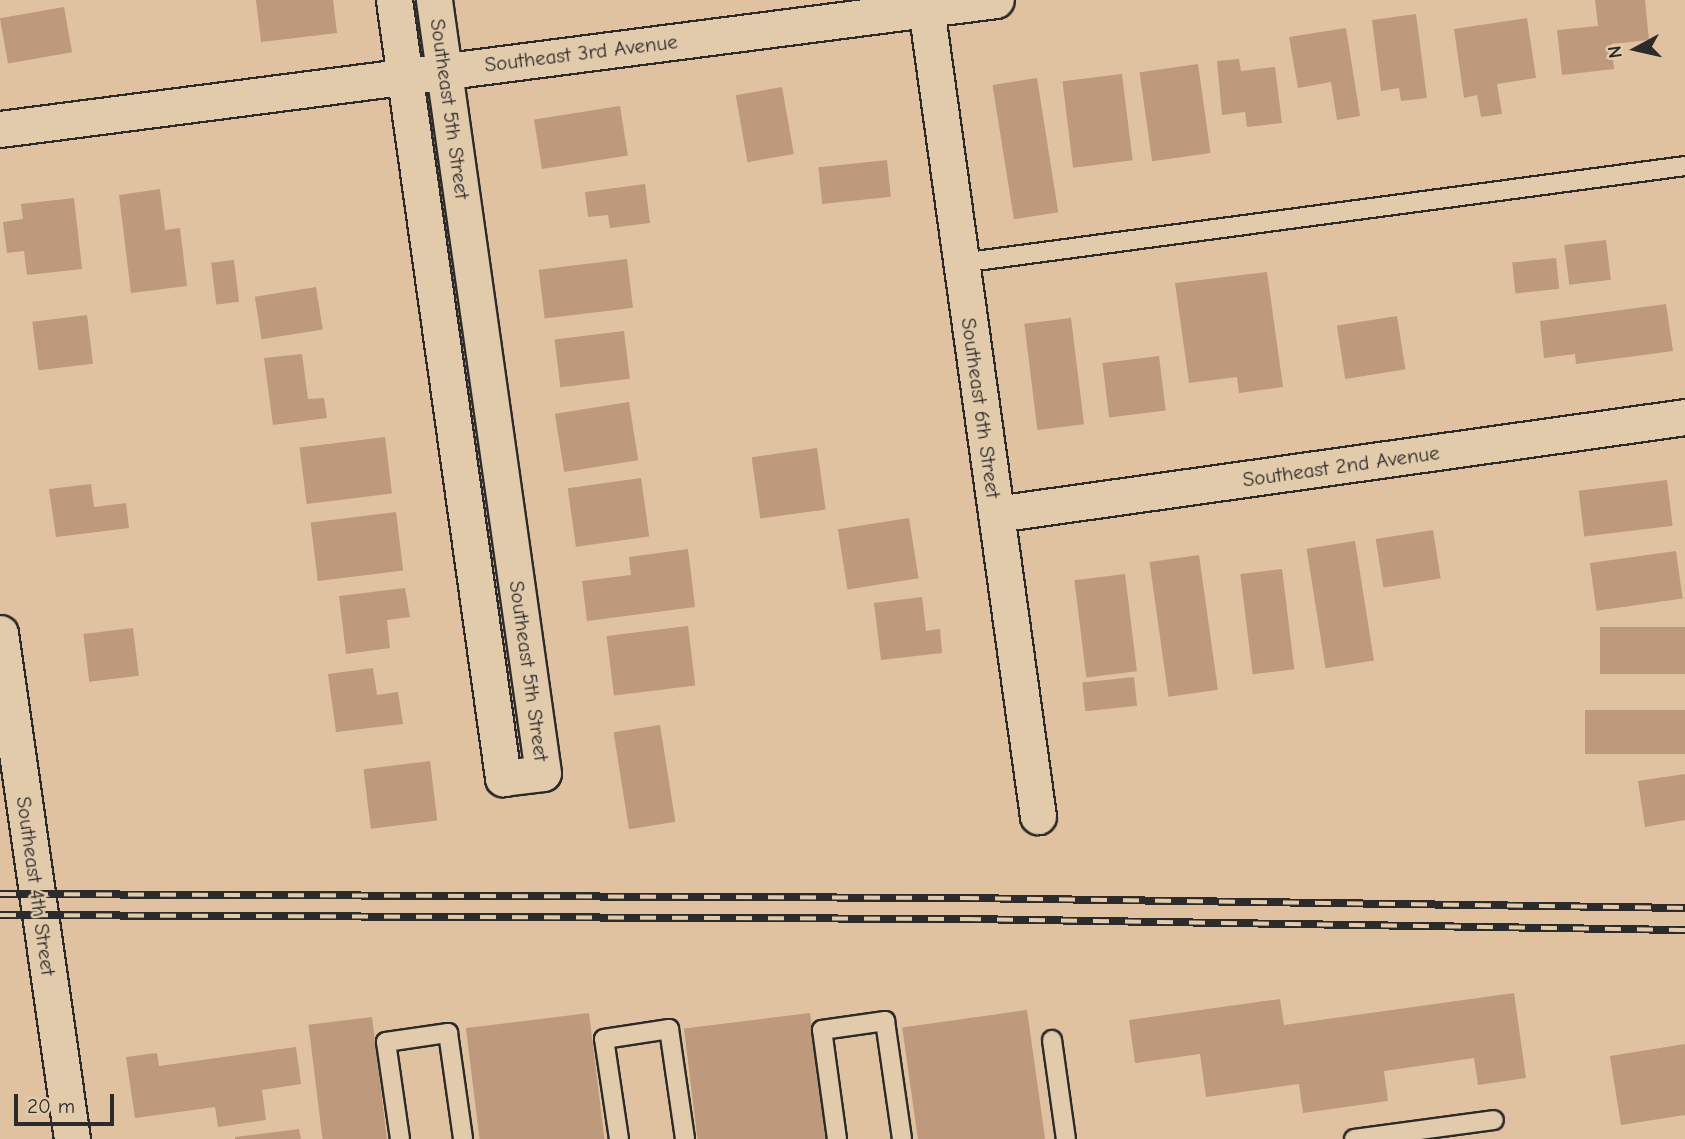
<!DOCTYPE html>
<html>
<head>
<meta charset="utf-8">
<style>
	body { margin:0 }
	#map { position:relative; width:1685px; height:1139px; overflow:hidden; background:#e0c2a1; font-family:"Comic Neue",sans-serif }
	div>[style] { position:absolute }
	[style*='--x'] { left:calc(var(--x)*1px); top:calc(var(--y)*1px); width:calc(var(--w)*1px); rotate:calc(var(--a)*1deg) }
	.building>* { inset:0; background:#be997c; transform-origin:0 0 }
	.roads { filter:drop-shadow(2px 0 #2b2b2b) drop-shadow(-2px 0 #2b2b2b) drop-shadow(0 2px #2b2b2b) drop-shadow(0 -2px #2b2b2b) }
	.lane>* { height:18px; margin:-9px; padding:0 9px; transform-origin:9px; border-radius:9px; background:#e2cbab }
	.street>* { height:35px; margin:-17.5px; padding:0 17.5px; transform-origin:17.5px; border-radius:17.5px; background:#e2cbab }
	.rail>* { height:8px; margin-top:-4px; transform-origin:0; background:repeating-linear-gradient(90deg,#e2cbab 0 16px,#2b2b2b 0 32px); box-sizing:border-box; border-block:2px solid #2b2b2b }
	span { translate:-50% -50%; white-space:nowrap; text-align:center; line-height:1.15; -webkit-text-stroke:5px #e2cbab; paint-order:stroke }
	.street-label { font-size:21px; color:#2b2b2b }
	.north { position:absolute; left:1601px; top:14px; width:70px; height:70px; -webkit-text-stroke:5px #e2cbab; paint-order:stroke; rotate:262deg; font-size:19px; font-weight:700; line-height:28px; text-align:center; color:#2b2b2b }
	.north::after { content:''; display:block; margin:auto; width:24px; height:32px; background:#2b2b2b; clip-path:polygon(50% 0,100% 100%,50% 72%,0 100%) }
	.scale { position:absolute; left:14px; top:1094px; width:100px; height:32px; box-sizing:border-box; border:4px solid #2b2b2b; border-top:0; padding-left:9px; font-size:21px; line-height:24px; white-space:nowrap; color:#2b2b2b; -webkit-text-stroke:5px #e2cbab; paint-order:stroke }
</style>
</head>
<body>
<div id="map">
	<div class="building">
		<i style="clip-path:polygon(256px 0,333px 0,337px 33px,261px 42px)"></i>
		<i style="clip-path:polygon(1595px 0,1645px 0,1649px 40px,1611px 44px,1614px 69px,1562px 75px,1557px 30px,1598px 26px)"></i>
		<i style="left:64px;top:7px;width:46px;height:65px;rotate:80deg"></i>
		<i style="clip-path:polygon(1416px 14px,1427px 98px,1401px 101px,1399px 88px,1381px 91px,1372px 20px)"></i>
		<i style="clip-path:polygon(1527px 18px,1536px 78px,1497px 84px,1502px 114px,1481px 117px,1477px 95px,1464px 98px,1454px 29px)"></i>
		<i style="clip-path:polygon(1346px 28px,1360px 116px,1337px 120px,1331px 82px,1298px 88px,1289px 37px)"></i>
		<i style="clip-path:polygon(1239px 59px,1241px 71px,1275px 67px,1282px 123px,1247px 127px,1245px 112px,1222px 115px,1217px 61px)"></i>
		<i style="left:1198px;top:64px;width:90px;height:59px;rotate:82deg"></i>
		<i style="left:1122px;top:74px;width:87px;height:60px;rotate:83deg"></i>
		<i style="left:1037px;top:78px;width:136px;height:45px;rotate:81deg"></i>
		<i style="left:782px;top:87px;width:68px;height:47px;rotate:80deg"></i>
		<i style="left:620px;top:106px;width:50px;height:87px;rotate:81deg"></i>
		<i style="left:887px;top:160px;width:37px;height:69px;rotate:84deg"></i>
		<i style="clip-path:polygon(645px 184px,650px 223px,610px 228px,608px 215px,588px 217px,585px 192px)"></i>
		<i style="clip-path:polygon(160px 189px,165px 230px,180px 228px,187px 286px,131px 293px,119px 195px)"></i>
		<i style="clip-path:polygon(74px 198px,82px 269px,27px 275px,24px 251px,7px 253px,3px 222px,23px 219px,21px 204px)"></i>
		<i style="left:1606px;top:240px;width:40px;height:42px;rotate:83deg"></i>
		<i style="left:1556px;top:258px;width:31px;height:44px;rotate:84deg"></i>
		<i style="left:627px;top:259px;width:49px;height:89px;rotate:83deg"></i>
		<i style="left:234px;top:260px;width:42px;height:23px;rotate:83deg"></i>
		<i style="clip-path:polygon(1267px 272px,1283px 387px,1239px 393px,1237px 377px,1189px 383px,1175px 283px)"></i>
		<i style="left:316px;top:287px;width:43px;height:62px;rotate:81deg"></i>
		<i style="clip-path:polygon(1666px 304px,1673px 351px,1576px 364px,1575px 354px,1544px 358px,1540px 321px)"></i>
		<i style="left:87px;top:315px;width:49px;height:55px;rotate:83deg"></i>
		<i style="left:1397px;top:316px;width:54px;height:61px;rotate:81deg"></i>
		<i style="left:1071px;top:318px;width:107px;height:47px;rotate:83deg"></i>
		<i style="left:624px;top:331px;width:48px;height:70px;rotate:83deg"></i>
		<i style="clip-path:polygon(302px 354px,308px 399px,324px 398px,327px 418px,273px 425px,264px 358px)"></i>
		<i style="left:1159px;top:356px;width:55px;height:57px;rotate:83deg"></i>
		<i style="left:629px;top:402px;width:59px;height:75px;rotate:81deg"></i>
		<i style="left:385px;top:437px;width:57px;height:86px;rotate:83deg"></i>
		<i style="left:817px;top:448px;width:62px;height:66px;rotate:82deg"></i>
		<i style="left:641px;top:478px;width:59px;height:74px;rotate:82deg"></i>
		<i style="left:1667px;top:480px;width:46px;height:89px;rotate:83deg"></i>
		<i style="clip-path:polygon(91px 484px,94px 507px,126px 503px,129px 528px,56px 537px,49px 489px)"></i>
		<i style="left:396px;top:512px;width:59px;height:86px;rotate:83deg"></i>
		<i style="left:909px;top:518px;width:61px;height:72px;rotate:81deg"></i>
		<i style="left:1433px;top:530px;width:49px;height:58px;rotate:81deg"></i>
		<i style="left:1355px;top:541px;width:121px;height:49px;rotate:81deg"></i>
		<i style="clip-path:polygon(688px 549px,695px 607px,587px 621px,582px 581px,631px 575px,629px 557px)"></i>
		<i style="left:1676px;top:551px;width:48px;height:87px;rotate:82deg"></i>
		<i style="left:1199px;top:555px;width:136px;height:50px;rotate:82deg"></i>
		<i style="left:1282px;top:569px;width:101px;height:42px;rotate:83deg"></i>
		<i style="left:1125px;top:574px;width:98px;height:51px;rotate:83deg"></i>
		<i style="clip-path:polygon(405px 588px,410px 617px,387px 620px,390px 648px,346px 654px,339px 596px)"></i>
		<i style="clip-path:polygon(922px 597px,926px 631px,940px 629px,942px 653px,881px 660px,874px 603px)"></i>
		<i style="left:688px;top:626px;width:60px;height:82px;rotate:83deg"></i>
		<i style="left:1685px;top:627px;width:47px;height:85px;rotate:90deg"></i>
		<i style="left:133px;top:628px;width:48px;height:50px;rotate:83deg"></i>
		<i style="clip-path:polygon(373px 668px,377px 695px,398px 692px,403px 724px,336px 732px,328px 674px)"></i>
		<i style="left:1134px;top:677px;width:29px;height:52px;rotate:84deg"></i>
		<i style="left:1685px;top:710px;width:44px;height:100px;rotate:90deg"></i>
		<i style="left:660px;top:725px;width:98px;height:47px;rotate:81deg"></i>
		<i style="left:430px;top:761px;width:60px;height:67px;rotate:83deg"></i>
		<i style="clip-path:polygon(1685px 774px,1685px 820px,1645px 827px,1638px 781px)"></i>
		<i style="clip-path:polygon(1514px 993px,1526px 1078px,1478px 1085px,1474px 1058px,1384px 1071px,1388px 1101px,1303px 1113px,1299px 1084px,1206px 1097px,1200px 1054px,1135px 1063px,1129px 1020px,1280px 999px,1284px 1025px)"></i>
		<i style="left:1027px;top:1010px;width:130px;height:126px;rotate:82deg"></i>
		<i style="left:589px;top:1013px;width:127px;height:124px;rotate:83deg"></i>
		<i style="left:810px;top:1013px;width:127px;height:127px;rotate:83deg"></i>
		<i style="left:372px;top:1017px;width:123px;height:64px;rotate:83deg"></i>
		<i style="clip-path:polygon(1685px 1044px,1685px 1115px,1621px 1125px,1610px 1056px)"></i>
		<i style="clip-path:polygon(296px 1047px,301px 1084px,262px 1090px,266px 1120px,218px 1127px,215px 1107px,135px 1118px,126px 1057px,157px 1053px,159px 1066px)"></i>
		<i style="clip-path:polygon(299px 1129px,301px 1139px,235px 1139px,235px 1137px)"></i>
	</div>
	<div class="roads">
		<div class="lane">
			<i style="--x:961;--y:263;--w:730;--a:-7.63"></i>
			<i style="--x:1052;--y:1040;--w:100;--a:82"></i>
			<i style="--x:400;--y:1139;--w:98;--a:-98.2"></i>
			<i style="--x:386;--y:1042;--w:63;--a:-8.3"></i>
			<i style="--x:448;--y:1033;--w:107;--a:81.9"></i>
			<i style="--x:619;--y:1139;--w:101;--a:-98.5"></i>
			<i style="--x:604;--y:1039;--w:66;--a:-8.7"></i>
			<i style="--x:669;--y:1029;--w:111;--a:81.7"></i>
			<i style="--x:837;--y:1139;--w:110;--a:-97.8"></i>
			<i style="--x:822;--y:1030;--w:64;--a:-8.1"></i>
			<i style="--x:885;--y:1021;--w:119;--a:81.8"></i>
			<i style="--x:1354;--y:1139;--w:141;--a:-7.7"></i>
		</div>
		<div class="street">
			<i style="--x:394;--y:0;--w:786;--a:82.02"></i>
			<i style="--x:503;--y:778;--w:40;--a:-7.1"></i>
			<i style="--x:543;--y:773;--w:781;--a:-98.03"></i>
			<i style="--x:925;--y:0;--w:824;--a:82.12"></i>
			<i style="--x:0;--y:129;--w:1004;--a:-7.38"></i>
			<i style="--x:996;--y:514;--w:696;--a:-8.01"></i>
			<i style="--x:0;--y:633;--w:511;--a:81.9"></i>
		</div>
	</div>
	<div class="rail">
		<i style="--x:0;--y:894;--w:963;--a:0.24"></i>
		<i style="--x:963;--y:898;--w:722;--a:0.79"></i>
		<i style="--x:0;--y:915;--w:965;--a:0.24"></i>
		<i style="--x:965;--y:919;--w:720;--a:0.88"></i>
	</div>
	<div class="street-label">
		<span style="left:581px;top:53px;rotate:-7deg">Southeast 3rd Avenue</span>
		<span style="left:450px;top:109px;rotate:82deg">Southeast 5th Street</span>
		<span style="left:981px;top:408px;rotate:82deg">Southeast 6th Street</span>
		<span style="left:1341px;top:466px;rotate:-8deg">Southeast 2nd Avenue</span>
		<span style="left:529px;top:671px;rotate:82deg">Southeast 5th Street</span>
		<span style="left:36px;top:886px;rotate:82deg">Southeast 4th Street</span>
	</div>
	<div class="north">N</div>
	<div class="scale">20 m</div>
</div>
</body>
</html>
